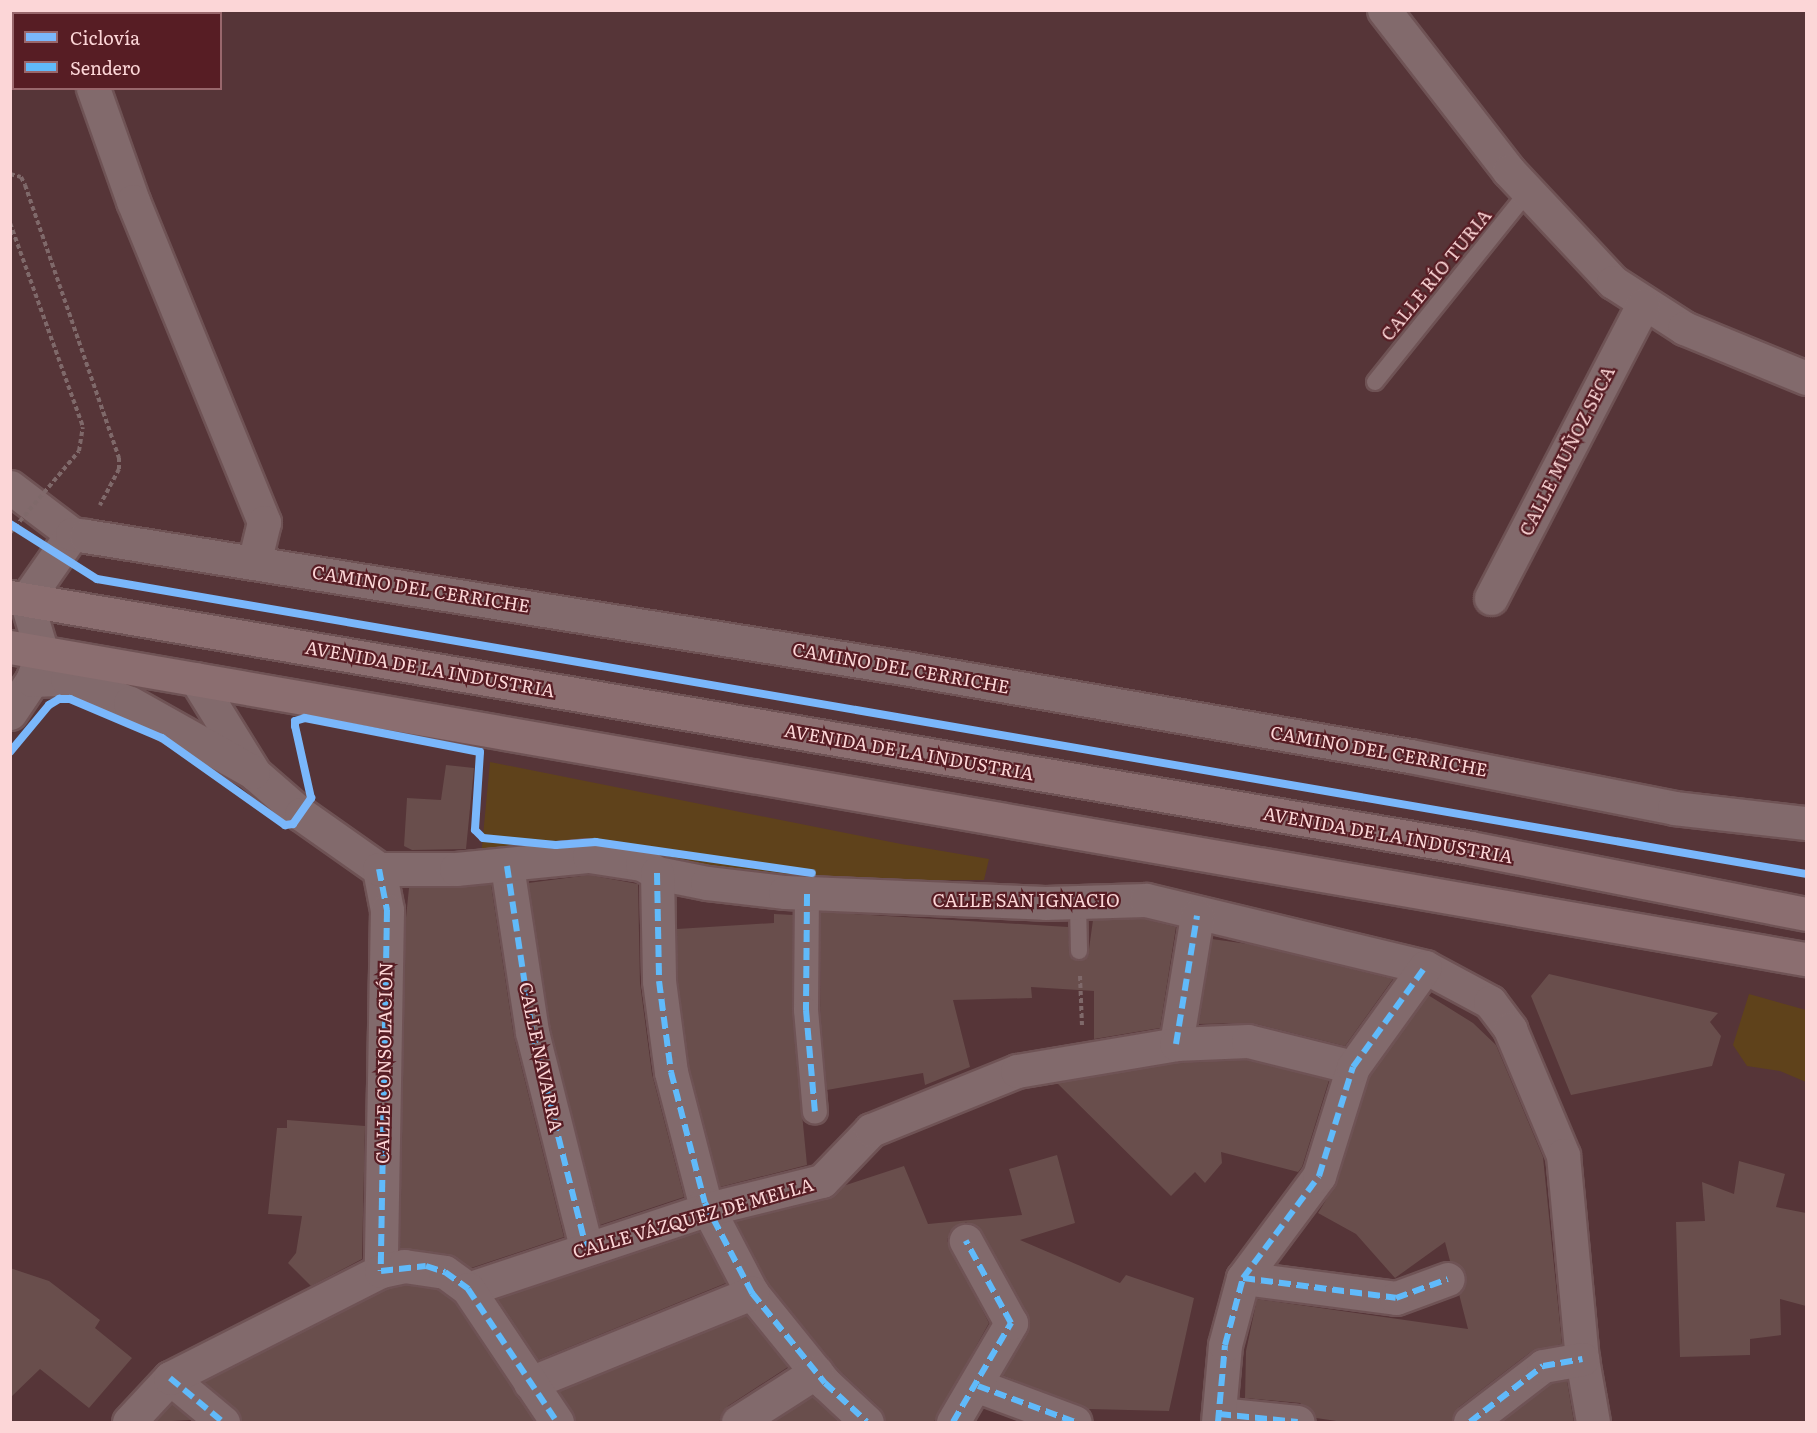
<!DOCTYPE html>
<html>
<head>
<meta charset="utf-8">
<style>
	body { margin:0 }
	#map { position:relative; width:1817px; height:1433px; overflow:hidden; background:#563538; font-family:Literata,serif }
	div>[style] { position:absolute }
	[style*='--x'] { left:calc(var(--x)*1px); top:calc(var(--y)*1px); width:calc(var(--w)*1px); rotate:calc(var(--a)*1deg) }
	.green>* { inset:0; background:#5f421b }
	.building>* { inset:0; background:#694e4c }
	.path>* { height:4px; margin-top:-2px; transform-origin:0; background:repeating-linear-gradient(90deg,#7f696a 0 4.5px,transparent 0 7.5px) }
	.roads { filter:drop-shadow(2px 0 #6f5355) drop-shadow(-2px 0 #6f5355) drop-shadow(0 2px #6f5355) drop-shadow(0 -2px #6f5355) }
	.service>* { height:16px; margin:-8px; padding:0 8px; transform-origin:8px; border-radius:8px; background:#826a6c }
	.pedestrian>* { height:24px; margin:-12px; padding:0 12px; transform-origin:12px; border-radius:12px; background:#826a6c }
	.minor>* { height:33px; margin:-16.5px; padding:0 16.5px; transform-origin:16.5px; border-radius:16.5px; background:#826a6c }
	.tertiary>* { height:33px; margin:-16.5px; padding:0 16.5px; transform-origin:16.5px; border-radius:16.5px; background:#826a6c }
	.primary>* { height:33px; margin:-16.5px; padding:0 16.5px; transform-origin:16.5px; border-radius:16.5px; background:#8b6e70 }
	.path-bridge>* { height:4px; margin-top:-2px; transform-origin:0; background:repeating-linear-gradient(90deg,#7f696a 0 4.5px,transparent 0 7.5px) }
	.quiet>* { height:6px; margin-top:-3px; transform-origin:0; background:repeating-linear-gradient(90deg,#60bafa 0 12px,transparent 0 18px) }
	.cycleway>* { height:8px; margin:-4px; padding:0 4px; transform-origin:4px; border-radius:4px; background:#7ab7fb }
	span { translate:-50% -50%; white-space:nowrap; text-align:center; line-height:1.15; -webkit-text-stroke:4.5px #571d24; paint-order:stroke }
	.street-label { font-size:18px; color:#fcd6d7 }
	.frame { position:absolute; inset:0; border:12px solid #fcd6d7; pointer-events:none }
	.legend { position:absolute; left:12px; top:12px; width:210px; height:78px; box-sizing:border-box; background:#571d24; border:2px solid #99676c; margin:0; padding:8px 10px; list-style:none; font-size:18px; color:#fcd6d7 }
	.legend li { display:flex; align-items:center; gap:12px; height:30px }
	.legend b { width:30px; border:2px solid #99676c }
</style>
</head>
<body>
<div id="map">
	<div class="green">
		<i style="clip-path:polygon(490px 762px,901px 844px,989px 859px,984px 880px,778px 881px,481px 857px)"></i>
		<i style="clip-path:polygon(1749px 994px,1806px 1010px,1806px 1082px,1780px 1071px,1747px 1066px,1733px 1045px)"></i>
	</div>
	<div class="building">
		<i style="clip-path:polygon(446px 765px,474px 768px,466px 849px,412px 850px,404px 846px,407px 798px,441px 800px)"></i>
		<i style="clip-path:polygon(589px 875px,638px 884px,640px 983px,652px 1074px,684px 1197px,600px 1225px,550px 1028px,528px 883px)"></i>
		<i style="clip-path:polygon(491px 884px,514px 1037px,564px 1237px,471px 1268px,448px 1254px,400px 1248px,405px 927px,409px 888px)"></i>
		<i style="clip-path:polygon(821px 912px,1068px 927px,1070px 956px,1079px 961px,1088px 956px,1093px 920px,1144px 919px,1176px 927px,1160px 1028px,1094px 1039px,1094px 991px,1031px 987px,1032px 998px,953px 1000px,970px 1067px,925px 1085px,923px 1073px,827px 1090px,820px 1009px)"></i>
		<i style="clip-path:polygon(774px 914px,793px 915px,792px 1011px,807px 1165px,720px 1187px,689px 1068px,678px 980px,677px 929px,774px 923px)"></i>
		<i style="clip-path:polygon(1212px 939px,1248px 944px,1393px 979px,1345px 1046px,1252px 1023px,1198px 1024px)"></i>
		<i style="clip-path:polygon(1549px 974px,1718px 1013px,1710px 1022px,1721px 1036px,1712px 1066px,1571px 1095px,1531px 996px)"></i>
		<i style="clip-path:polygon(1428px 995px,1473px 1023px,1496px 1045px,1543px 1157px,1562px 1344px,1532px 1351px,1459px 1407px,1452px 1422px,1343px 1422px,1316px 1418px,1300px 1403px,1245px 1398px,1246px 1351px,1257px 1299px,1468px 1329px,1459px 1294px,1466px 1283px,1466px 1273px,1450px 1261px,1445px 1242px,1395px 1278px,1356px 1234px,1318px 1213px,1337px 1182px,1370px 1075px)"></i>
		<i style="clip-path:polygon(1246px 1060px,1329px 1080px,1302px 1167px,1298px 1172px,1221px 1152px,1222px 1163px,1205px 1183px,1195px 1172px,1171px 1196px,1057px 1083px,1178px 1063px)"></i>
		<i style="clip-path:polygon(287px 1120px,365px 1126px,362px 1259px,311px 1286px,288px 1263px,296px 1253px,302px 1216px,268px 1214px,277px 1128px,287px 1128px)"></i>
		<i style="clip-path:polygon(1057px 1155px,1075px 1223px,1020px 1240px,1120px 1283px,1126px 1275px,1194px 1298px,1169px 1411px,1088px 1409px,1002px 1375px,1030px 1323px,982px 1232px,966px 1222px,950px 1231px,947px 1241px,989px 1323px,934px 1422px,885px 1422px,880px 1408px,839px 1370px,768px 1283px,736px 1221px,826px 1199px,843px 1186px,904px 1166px,928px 1224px,1022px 1215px,1009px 1169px)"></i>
		<i style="clip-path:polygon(1739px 1161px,1785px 1174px,1776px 1207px,1806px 1213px,1806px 1306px,1780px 1299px,1781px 1335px,1750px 1339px,1750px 1355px,1680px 1357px,1676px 1222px,1705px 1221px,1702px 1182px,1734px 1194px)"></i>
		<i style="clip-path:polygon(699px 1232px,726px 1283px,538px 1360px,497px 1299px)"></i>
		<i style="clip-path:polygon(10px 1268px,49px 1281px,100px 1320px,95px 1328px,132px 1358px,89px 1408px,40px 1369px,10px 1398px)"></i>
		<i style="clip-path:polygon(405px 1285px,438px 1290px,454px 1302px,535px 1422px,241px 1422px,235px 1408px,204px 1382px,387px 1289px)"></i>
		<i style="clip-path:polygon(746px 1316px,788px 1367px,728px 1406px,719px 1422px,575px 1422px,559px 1391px)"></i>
		<i style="clip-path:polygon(1567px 1381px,1574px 1422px,1500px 1422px,1551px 1384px)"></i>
		<i style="clip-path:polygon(812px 1397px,840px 1422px,772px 1422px)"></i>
		<i style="clip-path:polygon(172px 1404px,191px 1420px,154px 1422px)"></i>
	</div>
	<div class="path">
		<i style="--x:10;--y:174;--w:11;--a:15"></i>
		<i style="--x:21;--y:177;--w:9;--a:63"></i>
		<i style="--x:25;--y:185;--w:289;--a:71"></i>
		<i style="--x:119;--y:458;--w:11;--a:90"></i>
		<i style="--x:119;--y:469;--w:41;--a:117.8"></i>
		<i style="--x:10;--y:223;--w:217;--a:70.3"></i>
		<i style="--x:1080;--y:976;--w:49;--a:87.7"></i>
	</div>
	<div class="roads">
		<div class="service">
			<i style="--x:1375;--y:382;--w:244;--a:-51.2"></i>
			<i style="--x:1078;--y:903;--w:48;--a:88.8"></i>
		</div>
		<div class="pedestrian">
			<i style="--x:807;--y:894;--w:116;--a:90.5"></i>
			<i style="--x:806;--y:1010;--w:102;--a:85"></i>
		</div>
		<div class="minor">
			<i style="--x:67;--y:10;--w:4;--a:76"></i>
			<i style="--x:1384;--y:10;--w:204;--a:52.2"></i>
			<i style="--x:1509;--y:171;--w:152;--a:46.9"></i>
			<i style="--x:1613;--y:282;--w:85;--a:32.9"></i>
			<i style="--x:1684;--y:328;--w:132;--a:22.3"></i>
			<i style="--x:93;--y:88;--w:120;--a:70.5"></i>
			<i style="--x:133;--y:201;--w:347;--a:67.8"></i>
			<i style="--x:264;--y:522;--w:42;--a:103.7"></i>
			<i style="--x:10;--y:487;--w:78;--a:37.2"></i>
			<i style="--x:1491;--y:598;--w:330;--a:-62.6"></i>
			<i style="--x:26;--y:600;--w:55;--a:73.2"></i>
			<i style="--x:42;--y:653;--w:27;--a:110"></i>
			<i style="--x:196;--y:679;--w:112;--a:58.2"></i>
			<i style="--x:255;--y:774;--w:61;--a:41"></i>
			<i style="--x:301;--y:814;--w:95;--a:35.2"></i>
			<i style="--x:379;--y:869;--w:42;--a:79"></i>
			<i style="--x:387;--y:910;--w:361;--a:91"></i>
			<i style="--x:10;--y:713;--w:40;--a:-56"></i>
			<i style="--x:32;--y:680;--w:35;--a:-2"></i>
			<i style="--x:67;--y:679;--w:67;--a:20.9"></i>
			<i style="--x:130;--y:703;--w:141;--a:29.3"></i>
			<i style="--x:507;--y:866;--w:168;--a:81.4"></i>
			<i style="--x:532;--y:1032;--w:222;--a:75.9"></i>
			<i style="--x:379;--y:869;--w:77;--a:0"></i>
			<i style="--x:456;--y:869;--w:134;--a:-5.6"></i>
			<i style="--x:589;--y:856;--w:54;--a:8.6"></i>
			<i style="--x:642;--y:864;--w:17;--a:31"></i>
			<i style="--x:657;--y:873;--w:51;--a:11.3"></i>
			<i style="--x:707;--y:883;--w:79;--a:6.6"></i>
			<i style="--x:785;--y:892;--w:260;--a:2.4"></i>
			<i style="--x:1045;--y:903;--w:101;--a:-1.7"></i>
			<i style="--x:1146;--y:900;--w:287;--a:13.5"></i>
			<i style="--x:1425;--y:967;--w:74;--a:28.3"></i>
			<i style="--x:1490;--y:1002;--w:34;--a:53"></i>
			<i style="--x:1510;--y:1029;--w:137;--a:67.2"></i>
			<i style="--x:1563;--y:1155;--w:205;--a:84.7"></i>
			<i style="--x:1582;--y:1359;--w:64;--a:80.1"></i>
			<i style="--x:657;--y:873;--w:108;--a:88.9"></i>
			<i style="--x:659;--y:981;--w:92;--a:82.5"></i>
			<i style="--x:671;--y:1072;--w:135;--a:75.5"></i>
			<i style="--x:705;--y:1203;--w:102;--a:62.4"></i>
			<i style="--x:752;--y:1293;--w:116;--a:51"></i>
			<i style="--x:825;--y:1383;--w:57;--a:42.9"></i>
			<i style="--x:1176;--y:1044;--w:130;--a:-80.7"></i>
			<i style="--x:1243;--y:1278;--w:154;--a:7.4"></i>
			<i style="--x:1396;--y:1298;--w:55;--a:-20.1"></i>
			<i style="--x:468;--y:1289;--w:253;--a:-18.4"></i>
			<i style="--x:708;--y:1209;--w:117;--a:-13.8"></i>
			<i style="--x:822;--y:1181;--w:71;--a:-46.1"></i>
			<i style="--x:871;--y:1130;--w:157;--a:-22"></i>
			<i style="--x:1017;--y:1071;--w:161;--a:-9.6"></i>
			<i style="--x:1176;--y:1044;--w:72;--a:-2.4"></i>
			<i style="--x:1248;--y:1041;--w:108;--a:13.9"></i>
			<i style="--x:170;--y:1378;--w:69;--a:39.7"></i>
			<i style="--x:530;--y:1383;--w:240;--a:-22.1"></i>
			<i style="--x:978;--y:1386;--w:103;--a:20.4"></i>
			<i style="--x:1219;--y:1414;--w:79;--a:5.8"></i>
			<i style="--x:129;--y:1422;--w:60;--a:-47"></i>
			<i style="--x:170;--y:1378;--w:237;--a:-26.9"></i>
			<i style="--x:381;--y:1271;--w:24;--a:-12"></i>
			<i style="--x:404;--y:1266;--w:41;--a:8.3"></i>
			<i style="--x:445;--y:1272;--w:29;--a:36"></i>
			<i style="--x:468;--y:1289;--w:160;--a:56.2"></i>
			<i style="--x:738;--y:1422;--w:93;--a:-32.7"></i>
			<i style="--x:953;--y:1422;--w:115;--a:-59.6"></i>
			<i style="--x:1011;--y:1323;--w:94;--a:-118.8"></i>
			<i style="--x:1218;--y:1422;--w:77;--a:-84.8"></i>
			<i style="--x:1225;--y:1345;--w:69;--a:-75"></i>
			<i style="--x:1243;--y:1278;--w:127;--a:-53.3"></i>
			<i style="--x:1319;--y:1176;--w:114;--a:-72.7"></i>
			<i style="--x:1353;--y:1067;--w:123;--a:-54.2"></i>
			<i style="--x:1470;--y:1422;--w:92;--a:-37.5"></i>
			<i style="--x:1543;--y:1366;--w:40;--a:-10"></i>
		</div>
		<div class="tertiary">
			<i style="--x:26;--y:600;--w:80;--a:-55.1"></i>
			<i style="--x:72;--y:534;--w:14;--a:8"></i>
			<i style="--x:86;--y:536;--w:829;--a:9.17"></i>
			<i style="--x:904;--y:668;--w:514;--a:9.87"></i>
			<i style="--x:1410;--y:756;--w:269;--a:11.1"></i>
			<i style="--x:1674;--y:808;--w:133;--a:6.5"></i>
		</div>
		<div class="primary">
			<i style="--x:10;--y:597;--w:1481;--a:9.75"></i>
			<i style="--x:1470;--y:848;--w:342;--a:11.1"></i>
			<i style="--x:10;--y:647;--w:1823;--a:9.86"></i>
		</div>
	</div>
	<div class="path-bridge">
		<i style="--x:10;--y:533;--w:107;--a:-49.9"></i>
		<i style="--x:79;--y:451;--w:24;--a:-81"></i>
	</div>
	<div class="quiet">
		<i style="--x:507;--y:866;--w:168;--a:81.4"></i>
		<i style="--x:532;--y:1032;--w:222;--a:75.9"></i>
		<i style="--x:379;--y:869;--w:42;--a:79"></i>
		<i style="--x:387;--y:910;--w:361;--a:91"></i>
		<i style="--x:381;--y:1271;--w:45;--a:-6.3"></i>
		<i style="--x:426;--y:1266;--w:20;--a:18"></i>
		<i style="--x:445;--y:1272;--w:29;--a:36"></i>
		<i style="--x:468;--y:1289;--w:160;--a:56.2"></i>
		<i style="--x:657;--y:873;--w:108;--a:88.9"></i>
		<i style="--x:659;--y:981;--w:92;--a:82.5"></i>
		<i style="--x:671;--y:1072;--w:135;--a:75.5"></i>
		<i style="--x:705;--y:1203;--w:102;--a:62.4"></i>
		<i style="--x:752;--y:1293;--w:116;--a:51"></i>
		<i style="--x:825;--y:1383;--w:57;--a:42.9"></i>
		<i style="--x:807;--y:894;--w:116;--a:90.5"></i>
		<i style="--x:806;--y:1010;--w:102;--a:85"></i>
		<i style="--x:1176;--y:1044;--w:130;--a:-80.7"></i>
		<i style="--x:1243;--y:1278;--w:154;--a:7.4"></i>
		<i style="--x:1396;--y:1298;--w:55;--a:-20.1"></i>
		<i style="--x:170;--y:1378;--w:69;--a:39.7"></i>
		<i style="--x:978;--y:1386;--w:103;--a:20.4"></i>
		<i style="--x:1219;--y:1414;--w:79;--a:5.8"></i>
		<i style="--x:953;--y:1422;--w:115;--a:-59.6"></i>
		<i style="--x:1011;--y:1323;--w:94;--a:-118.8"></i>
		<i style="--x:1218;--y:1422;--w:77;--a:-84.8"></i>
		<i style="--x:1225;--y:1345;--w:69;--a:-75"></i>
		<i style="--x:1243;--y:1278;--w:127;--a:-53.3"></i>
		<i style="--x:1319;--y:1176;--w:114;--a:-72.7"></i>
		<i style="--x:1353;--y:1067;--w:123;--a:-54.2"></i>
		<i style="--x:1470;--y:1422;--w:92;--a:-37.5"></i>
		<i style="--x:1543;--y:1366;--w:40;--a:-10"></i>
	</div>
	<div class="cycleway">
		<i style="--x:10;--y:524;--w:103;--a:32.3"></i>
		<i style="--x:97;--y:579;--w:1734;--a:9.79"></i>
		<i style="--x:10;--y:752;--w:61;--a:-50.3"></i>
		<i style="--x:49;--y:705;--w:12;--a:-31"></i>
		<i style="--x:59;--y:699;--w:11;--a:0"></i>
		<i style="--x:70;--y:699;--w:100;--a:23"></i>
		<i style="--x:162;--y:738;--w:151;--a:35.3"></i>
		<i style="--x:285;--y:825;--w:8;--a:-7"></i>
		<i style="--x:293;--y:824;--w:32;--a:-55"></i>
		<i style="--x:311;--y:798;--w:74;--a:-102.5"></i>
		<i style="--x:295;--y:726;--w:5;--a:-90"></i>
		<i style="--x:295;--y:721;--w:10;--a:-17"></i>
		<i style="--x:305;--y:718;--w:178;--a:11"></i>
		<i style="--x:480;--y:752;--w:78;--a:93.7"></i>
		<i style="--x:475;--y:830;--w:11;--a:45"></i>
		<i style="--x:483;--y:838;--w:73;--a:5.5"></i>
		<i style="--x:556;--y:845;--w:40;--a:-4.3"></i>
		<i style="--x:596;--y:842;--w:218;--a:8.2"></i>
	</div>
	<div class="street-label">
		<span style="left:1436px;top:275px;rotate:-51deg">CALLE RÍO TURIA</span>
		<span style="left:1567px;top:451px;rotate:-63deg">CALLE MUÑOZ SECA</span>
		<span style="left:421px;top:589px;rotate:9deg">CAMINO DEL CERRICHE</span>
		<span style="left:901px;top:668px;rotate:10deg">CAMINO DEL CERRICHE</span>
		<span style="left:430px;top:669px;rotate:10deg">AVENIDA DE LA INDUSTRIA</span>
		<span style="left:1379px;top:751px;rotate:10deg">CAMINO DEL CERRICHE</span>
		<span style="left:909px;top:752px;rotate:10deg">AVENIDA DE LA INDUSTRIA</span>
		<span style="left:1388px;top:835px;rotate:10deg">AVENIDA DE LA INDUSTRIA</span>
		<span style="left:1026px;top:900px">CALLE SAN IGNACIO</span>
		<span style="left:541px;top:1057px;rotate:78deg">CALLE NAVARRA</span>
		<span style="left:384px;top:1063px;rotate:-89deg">CALLE CONSOLACIÓN</span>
		<span style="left:693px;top:1218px;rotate:-16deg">CALLE VÁZQUEZ DE MELLA</span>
	</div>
	<div class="frame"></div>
	<ul class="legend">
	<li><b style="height:8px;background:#7ab7fb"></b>Ciclovía</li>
	<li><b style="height:8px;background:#60bafa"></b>Sendero</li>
	</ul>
</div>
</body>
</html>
